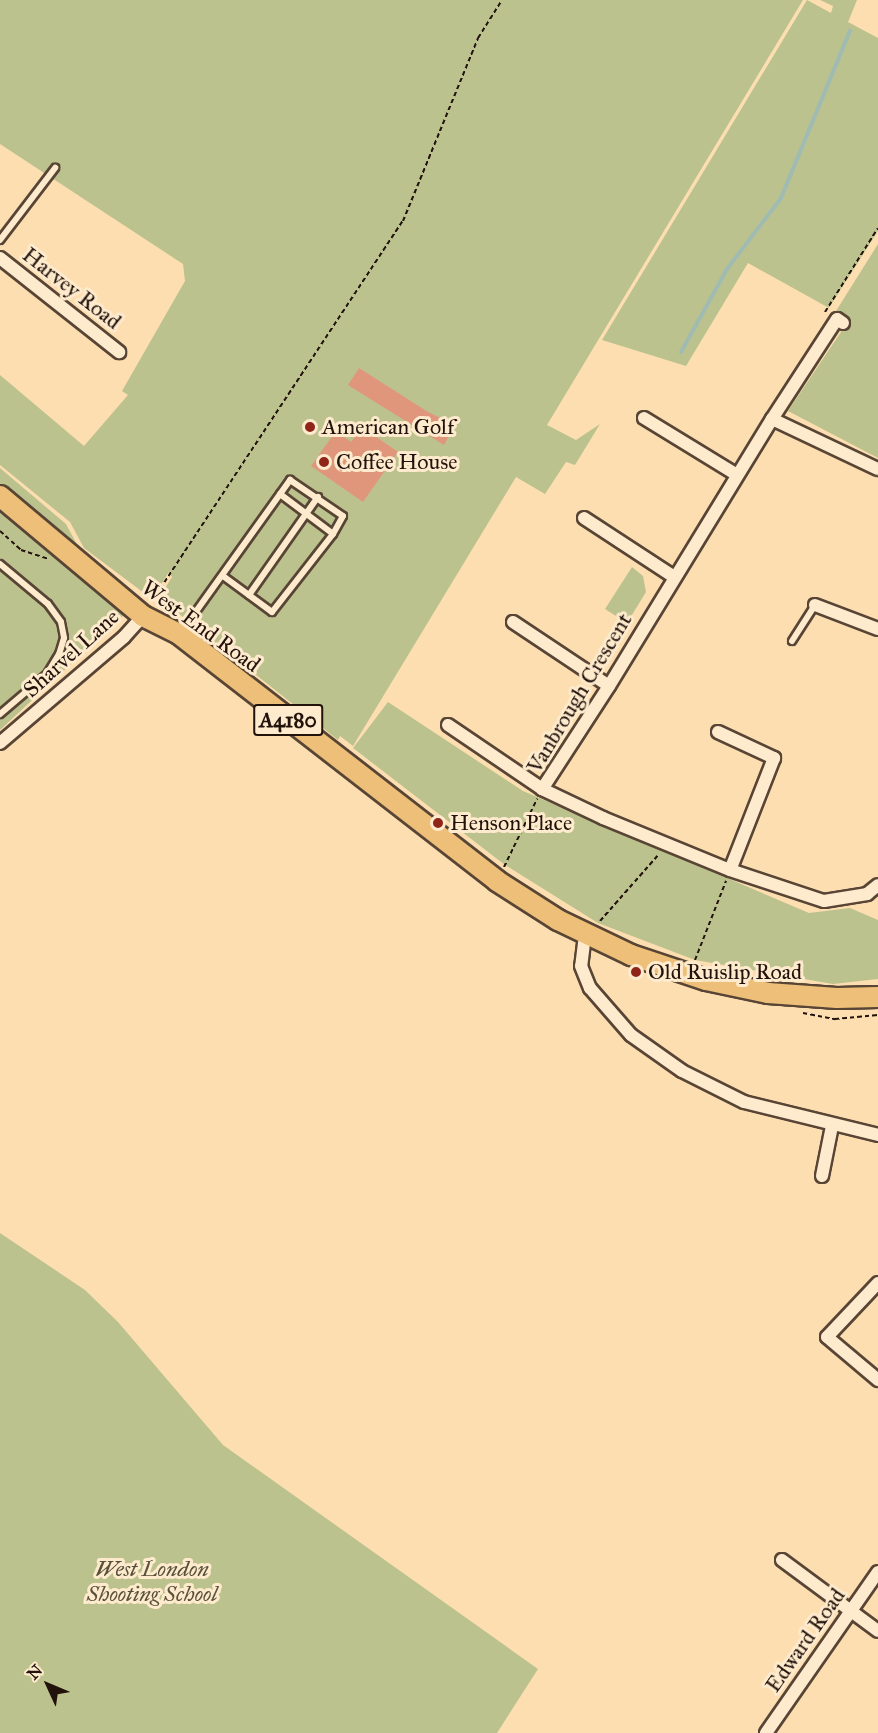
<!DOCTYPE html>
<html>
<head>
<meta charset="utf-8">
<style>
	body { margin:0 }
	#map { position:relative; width:878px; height:1733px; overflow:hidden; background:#fddeb1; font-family:"IM FELL Great Primer",serif }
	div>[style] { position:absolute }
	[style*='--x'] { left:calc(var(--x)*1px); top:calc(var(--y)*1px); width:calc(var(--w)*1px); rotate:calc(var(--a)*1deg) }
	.green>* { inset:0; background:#bcc28e }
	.stream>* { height:4px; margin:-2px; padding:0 2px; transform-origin:2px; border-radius:2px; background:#a0bbb2 }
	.building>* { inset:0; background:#df967b }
	.path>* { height:2px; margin-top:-1px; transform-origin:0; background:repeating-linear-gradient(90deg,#21120c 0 4.5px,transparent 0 7.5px) }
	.roads { filter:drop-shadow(2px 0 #584535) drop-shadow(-2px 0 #584535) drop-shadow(0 2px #584535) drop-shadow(0 -2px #584535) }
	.service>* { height:6px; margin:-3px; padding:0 3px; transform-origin:3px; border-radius:3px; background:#feeacc }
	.minor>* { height:12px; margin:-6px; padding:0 6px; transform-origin:6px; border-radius:6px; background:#feeacc }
	.primary>* { height:20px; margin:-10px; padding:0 10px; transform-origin:10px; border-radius:10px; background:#eebf78 }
	.dots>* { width:16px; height:16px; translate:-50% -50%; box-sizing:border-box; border:3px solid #feeacc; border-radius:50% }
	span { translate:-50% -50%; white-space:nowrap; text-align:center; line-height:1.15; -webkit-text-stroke:6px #feeacc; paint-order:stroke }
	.shield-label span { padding:2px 4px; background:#feeacc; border:2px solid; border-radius:4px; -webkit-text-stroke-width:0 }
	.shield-label { font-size:21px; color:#21120c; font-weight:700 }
	.street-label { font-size:22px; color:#21120c }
	.poi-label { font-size:22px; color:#21120c }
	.left { translate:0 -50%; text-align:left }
	.park-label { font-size:22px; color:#57503a; font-style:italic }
	.north { position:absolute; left:18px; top:1655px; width:60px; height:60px; -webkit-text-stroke:4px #feeacc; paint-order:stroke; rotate:314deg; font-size:16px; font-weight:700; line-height:24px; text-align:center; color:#21120c }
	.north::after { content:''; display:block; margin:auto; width:21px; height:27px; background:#21120c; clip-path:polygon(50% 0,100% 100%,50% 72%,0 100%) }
</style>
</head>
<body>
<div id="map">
	<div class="green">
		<i style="clip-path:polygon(0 0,803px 0,547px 425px,576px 440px,600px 424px,575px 465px,566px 462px,545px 494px,516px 477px,353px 746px,340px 736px,338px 740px,159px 598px,172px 577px,169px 572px,152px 599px,84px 548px,70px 522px,0 465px,0 375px,84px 446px,128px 395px,122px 391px,185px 281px,183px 264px,0 144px)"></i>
		<i style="clip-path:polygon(807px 0,831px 13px,833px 6px,820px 0,857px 0,848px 22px,878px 38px,878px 231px,829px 308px,748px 263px,686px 366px,602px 340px)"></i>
		<i style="clip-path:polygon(878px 244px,878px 458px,788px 411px,849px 320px,836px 311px)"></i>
		<i style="clip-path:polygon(0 468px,66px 524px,81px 552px,79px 554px,0 487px)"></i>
		<i style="clip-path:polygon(0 512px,119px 609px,127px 612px,0 730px)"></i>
		<i style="clip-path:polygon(632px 567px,643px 576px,646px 592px,627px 623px,605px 609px)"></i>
		<i style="clip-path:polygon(388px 702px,523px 791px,809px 913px,850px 908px,878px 920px,878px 979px,833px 984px,695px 960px,598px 923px,505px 865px,353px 748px)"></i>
		<i style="clip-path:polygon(0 1233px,85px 1290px,118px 1322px,223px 1445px,538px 1669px,497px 1733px,0 1733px)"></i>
	</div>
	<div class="stream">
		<i style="--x:681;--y:352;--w:95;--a:-61"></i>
		<i style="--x:727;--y:269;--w:89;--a:-52.7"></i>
		<i style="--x:781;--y:198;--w:181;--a:-67.6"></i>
	</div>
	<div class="building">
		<i style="clip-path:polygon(359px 368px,428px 412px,455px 425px,444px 445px,348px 385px)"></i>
		<i style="clip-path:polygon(362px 427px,398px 452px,363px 502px,311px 466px,336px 431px,351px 442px)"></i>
	</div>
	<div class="path">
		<i style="--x:825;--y:312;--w:99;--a:-57.8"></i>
		<i style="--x:0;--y:531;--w:28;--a:42"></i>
		<i style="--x:21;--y:550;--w:28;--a:18"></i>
		<i style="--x:152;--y:601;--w:455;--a:-56.6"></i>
		<i style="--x:403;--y:221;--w:198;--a:-67.7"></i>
		<i style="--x:478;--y:38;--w:45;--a:-57.7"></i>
		<i style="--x:504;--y:867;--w:76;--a:-64.1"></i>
		<i style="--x:600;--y:921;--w:89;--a:-48.6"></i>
		<i style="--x:695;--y:960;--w:85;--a:-68.6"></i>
		<i style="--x:803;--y:1013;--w:33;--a:11"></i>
		<i style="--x:835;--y:1019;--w:43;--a:-5.3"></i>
	</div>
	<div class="roads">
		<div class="service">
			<i style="--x:0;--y:240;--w:91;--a:-52.6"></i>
			<i style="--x:280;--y:494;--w:66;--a:37"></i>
			<i style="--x:0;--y:564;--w:62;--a:39.8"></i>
			<i style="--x:48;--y:604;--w:22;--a:54"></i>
			<i style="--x:61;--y:622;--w:16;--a:79"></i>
			<i style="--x:64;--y:638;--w:17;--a:107"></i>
			<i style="--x:59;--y:654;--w:23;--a:121"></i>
			<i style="--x:47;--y:674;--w:62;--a:139.6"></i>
			<i style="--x:249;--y:595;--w:120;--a:-54.9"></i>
			<i style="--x:182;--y:631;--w:186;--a:-54.4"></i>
			<i style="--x:290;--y:480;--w:64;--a:34.2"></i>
			<i style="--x:343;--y:516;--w:21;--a:119"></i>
			<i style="--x:333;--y:534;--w:99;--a:128"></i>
			<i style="--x:272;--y:612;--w:61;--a:-143.7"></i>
			<i style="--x:792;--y:641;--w:43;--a:-57.4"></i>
		</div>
		<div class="minor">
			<i style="--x:0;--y:258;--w:152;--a:38.3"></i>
			<i style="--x:843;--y:323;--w:7;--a:-146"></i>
			<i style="--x:837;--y:319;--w:119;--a:123"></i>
			<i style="--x:772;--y:419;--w:313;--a:121.4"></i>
			<i style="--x:609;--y:686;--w:123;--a:123"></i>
			<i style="--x:542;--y:789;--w:68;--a:25.4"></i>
			<i style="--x:603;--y:818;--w:137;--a:22.3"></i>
			<i style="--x:730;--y:870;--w:99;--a:18.3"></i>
			<i style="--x:824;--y:901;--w:44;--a:-9.2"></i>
			<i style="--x:867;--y:894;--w:14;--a:-39"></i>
			<i style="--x:644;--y:418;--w:109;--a:31.5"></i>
			<i style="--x:772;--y:419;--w:117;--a:25.3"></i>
			<i style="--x:584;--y:518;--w:108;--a:33.2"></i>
			<i style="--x:815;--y:605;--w:67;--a:20.9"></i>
			<i style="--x:513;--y:622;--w:115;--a:33.7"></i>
			<i style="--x:448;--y:725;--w:114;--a:34.2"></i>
			<i style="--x:718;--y:732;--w:62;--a:24.9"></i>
			<i style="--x:774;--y:758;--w:120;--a:111.4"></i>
			<i style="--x:0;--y:743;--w:163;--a:-40.5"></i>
			<i style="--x:124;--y:637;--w:28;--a:-48"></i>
			<i style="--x:585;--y:935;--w:31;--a:97"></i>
			<i style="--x:581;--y:966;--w:24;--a:68"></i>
			<i style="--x:590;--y:988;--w:62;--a:48.9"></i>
			<i style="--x:631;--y:1035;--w:62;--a:35.2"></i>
			<i style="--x:682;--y:1071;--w:69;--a:26.6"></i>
			<i style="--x:744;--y:1102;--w:138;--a:13.8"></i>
			<i style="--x:822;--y:1176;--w:51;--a:-78.7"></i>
			<i style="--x:878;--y:1283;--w:74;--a:133.4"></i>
			<i style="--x:827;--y:1337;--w:67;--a:40.1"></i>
			<i style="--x:782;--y:1560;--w:119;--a:36.5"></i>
			<i style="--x:766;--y:1733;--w:196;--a:-55.2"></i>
		</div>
		<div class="primary">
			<i style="--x:0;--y:496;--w:187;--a:40"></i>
			<i style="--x:143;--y:616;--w:40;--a:26.6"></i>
			<i style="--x:179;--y:634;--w:403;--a:37.8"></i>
			<i style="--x:497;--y:881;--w:72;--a:32.6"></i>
			<i style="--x:558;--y:920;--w:81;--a:25.6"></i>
			<i style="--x:631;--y:955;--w:79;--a:18.4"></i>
			<i style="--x:706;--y:980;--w:63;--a:11.8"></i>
			<i style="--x:768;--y:993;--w:69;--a:4.1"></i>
			<i style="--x:837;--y:998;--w:41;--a:-1.4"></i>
		</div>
	</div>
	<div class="dots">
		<i style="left:310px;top:427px;background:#8f2418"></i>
		<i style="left:324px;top:462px;background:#8f2418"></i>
		<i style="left:438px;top:823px;background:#8f2418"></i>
		<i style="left:636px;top:972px;background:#8f2418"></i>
	</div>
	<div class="shield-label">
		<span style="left:288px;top:720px">A4180</span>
	</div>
	<div class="street-label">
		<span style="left:72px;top:288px;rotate:38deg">Harvey Road</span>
		<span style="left:201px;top:626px;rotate:36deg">West End Road</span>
		<span style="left:71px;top:653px;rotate:-42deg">Sharvel Lane</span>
		<span style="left:579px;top:693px;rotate:-59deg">Vanbrough Crescent</span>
		<span style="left:805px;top:1640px;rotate:-55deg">Edward Road</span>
	</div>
	<div class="poi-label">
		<span class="left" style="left:322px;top:427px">American Golf</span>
		<span class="left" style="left:336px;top:462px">Coffee House</span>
		<span class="left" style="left:450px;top:823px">Henson Place</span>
		<span class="left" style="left:648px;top:972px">Old Ruislip Road</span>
	</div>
	<div class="park-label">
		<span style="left:152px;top:1581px">West London<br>Shooting School</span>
	</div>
	<div class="north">N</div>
</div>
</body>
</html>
